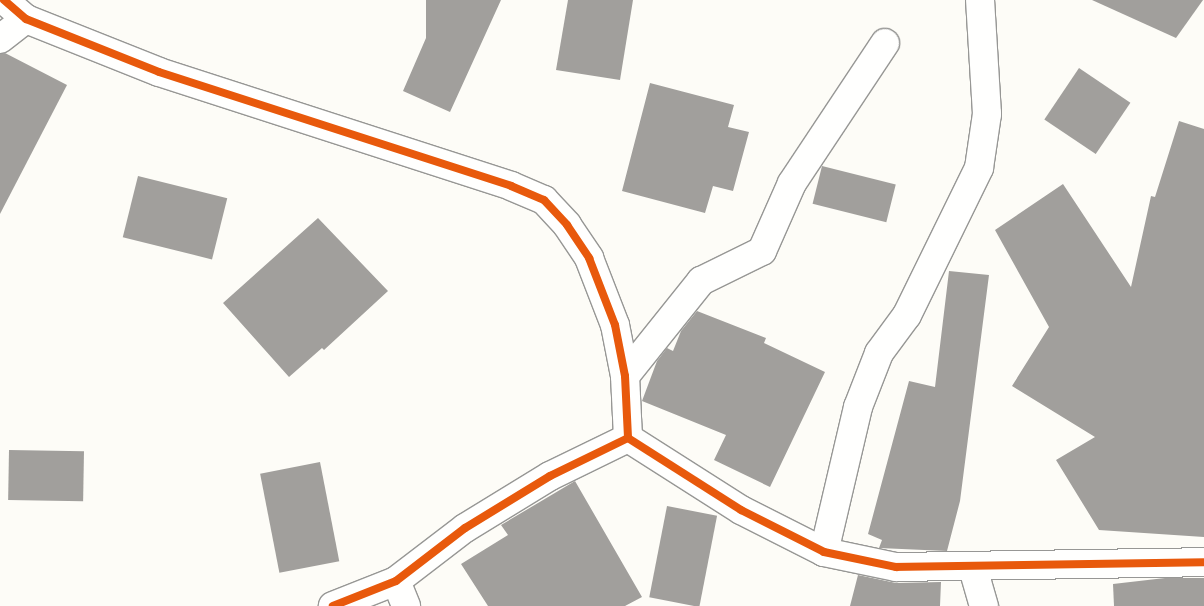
<!DOCTYPE html>
<html>
<head>
<meta charset="utf-8">
<style>
	body { margin:0 }
	#map { position:relative; width:1204px; height:606px; overflow:hidden; background:#fdfcf7; font-family:Literata,serif }
	div>[style] { position:absolute }
	[style*='--x'] { left:calc(var(--x)*1px); top:calc(var(--y)*1px); width:calc(var(--w)*1px); rotate:calc(var(--a)*1deg) }
	.building>* { inset:0; background:#a19f9c; transform-origin:0 0 }
	.roads { filter:drop-shadow(1px 0 #979795) drop-shadow(-1px 0 #979795) drop-shadow(0 1px #979795) drop-shadow(0 -1px #979795) }
	.minor>* { height:28px; margin:-14px; padding:0 14px; transform-origin:14px; border-radius:14px; background:#fffffe }
	.cycleway>* { height:8px; margin:-4px; padding:0 4px; transform-origin:4px; border-radius:4px; background:#e8590c }
	span { translate:-50% -50%; white-space:nowrap; text-align:center; line-height:1.15; -webkit-text-stroke:5px #fff; paint-order:stroke }
</style>
</head>
<body>
<div id="map">
	<div class="building">
		<i style="clip-path:polygon(426px 0,501px 0,450px 112px,403px 91px,426px 38px)"></i>
		<i style="clip-path:polygon(568px 0,633px 0,620px 80px,556px 70px)"></i>
		<i style="clip-path:polygon(1092px 0,1203px 0,1176px 38px)"></i>
		<i style="clip-path:polygon(5px 53px,67px 85px,0 214px,0 54px)"></i>
		<i style="left:1079px;top:68px;width:62px;height:62px;rotate:34deg"></i>
		<i style="clip-path:polygon(650px 83px,734px 105px,728px 127px,749px 132px,733px 191px,713px 186px,705px 213px,622px 191px)"></i>
		<i style="clip-path:polygon(1179px 121px,1204px 129px,1204px 537px,1099px 530px,1056px 460px,1095px 437px,1012px 386px,1049px 327px,995px 230px,1063px 184px,1131px 287px,1151px 196px,1155px 197px)"></i>
		<i style="left:822px;top:166px;width:76px;height:39px;rotate:14deg"></i>
		<i style="left:138px;top:176px;width:92px;height:63px;rotate:14deg"></i>
		<i style="clip-path:polygon(318px 218px,388px 291px,324px 350px,322px 348px,289px 377px,223px 303px)"></i>
		<i style="clip-path:polygon(949px 271px,989px 275px,960px 501px,947px 551px,879px 548px,882px 540px,868px 534px,909px 381px,935px 387px)"></i>
		<i style="clip-path:polygon(697px 311px,766px 338px,764px 343px,825px 372px,770px 487px,714px 460px,726px 435px,642px 401px,657px 361px,667px 348px,673px 351px,681px 331px)"></i>
		<i style="left:9px;top:450px;width:75px;height:50px;rotate:1deg"></i>
		<i style="left:320px;top:462px;width:101px;height:61px;rotate:79deg"></i>
		<i style="clip-path:polygon(575px 481px,642px 597px,625px 606px,488px 606px,461px 564px,508px 535px,501px 525px)"></i>
		<i style="left:667px;top:506px;width:51px;height:93px;rotate:11deg"></i>
		<i style="clip-path:polygon(858px 575px,896px 583px,941px 582px,940px 606px,850px 606px)"></i>
		<i style="clip-path:polygon(1165px 578px,1204px 578px,1204px 606px,1114px 606px,1113px 584px)"></i>
	</div>
	<div class="roads">
		<div class="minor">
			<i style="--x:4;--y:0;--w:29;--a:41"></i>
			<i style="--x:26;--y:19;--w:143;--a:21.7"></i>
			<i style="--x:159;--y:72;--w:370;--a:17.9"></i>
			<i style="--x:511;--y:186;--w:36;--a:23"></i>
			<i style="--x:544;--y:200;--w:34;--a:47"></i>
			<i style="--x:567;--y:225;--w:40;--a:56"></i>
			<i style="--x:589;--y:258;--w:72;--a:68.8"></i>
			<i style="--x:615;--y:325;--w:52;--a:78.9"></i>
			<i style="--x:625;--y:376;--w:62;--a:87.2"></i>
			<i style="--x:628;--y:438;--w:87;--a:154"></i>
			<i style="--x:550;--y:476;--w:100;--a:148.5"></i>
			<i style="--x:465;--y:528;--w:87;--a:142.5"></i>
			<i style="--x:396;--y:581;--w:68;--a:158.4"></i>
			<i style="--x:0;--y:39;--w:33;--a:-38"></i>
			<i style="--x:625;--y:376;--w:122;--a:-51.3"></i>
			<i style="--x:701;--y:281;--w:68;--a:-26.2"></i>
			<i style="--x:762;--y:251;--w:74;--a:-66.2"></i>
			<i style="--x:792;--y:183;--w:168;--a:-56.4"></i>
			<i style="--x:628;--y:438;--w:134;--a:32.5"></i>
			<i style="--x:741;--y:510;--w:93;--a:26.8"></i>
			<i style="--x:824;--y:552;--w:74;--a:11.8"></i>
			<i style="--x:896;--y:567;--w:308;--a:-0.9"></i>
			<i style="--x:824;--y:552;--w:149;--a:-76.8"></i>
			<i style="--x:858;--y:407;--w:58;--a:-68.7"></i>
			<i style="--x:879;--y:353;--w:47;--a:-53.6"></i>
			<i style="--x:907;--y:315;--w:164;--a:-63.9"></i>
			<i style="--x:979;--y:168;--w:55;--a:-81.6"></i>
			<i style="--x:987;--y:114;--w:114;--a:-93.5"></i>
			<i style="--x:973;--y:568;--w:40;--a:74"></i>
			<i style="--x:396;--y:581;--w:27;--a:68"></i>
		</div>
	</div>
	<div class="cycleway">
		<i style="--x:4;--y:0;--w:29;--a:41"></i>
		<i style="--x:26;--y:19;--w:143;--a:21.7"></i>
		<i style="--x:159;--y:72;--w:370;--a:17.9"></i>
		<i style="--x:511;--y:186;--w:36;--a:23"></i>
		<i style="--x:544;--y:200;--w:34;--a:47"></i>
		<i style="--x:567;--y:225;--w:40;--a:56"></i>
		<i style="--x:589;--y:258;--w:72;--a:68.8"></i>
		<i style="--x:615;--y:325;--w:52;--a:78.9"></i>
		<i style="--x:625;--y:376;--w:62;--a:87.2"></i>
		<i style="--x:628;--y:438;--w:87;--a:154"></i>
		<i style="--x:550;--y:476;--w:100;--a:148.5"></i>
		<i style="--x:465;--y:528;--w:87;--a:142.5"></i>
		<i style="--x:396;--y:581;--w:68;--a:158.4"></i>
		<i style="--x:628;--y:438;--w:134;--a:32.5"></i>
		<i style="--x:741;--y:510;--w:93;--a:26.8"></i>
		<i style="--x:824;--y:552;--w:74;--a:11.8"></i>
		<i style="--x:896;--y:567;--w:308;--a:-0.9"></i>
	</div>
</div>
</body>
</html>
